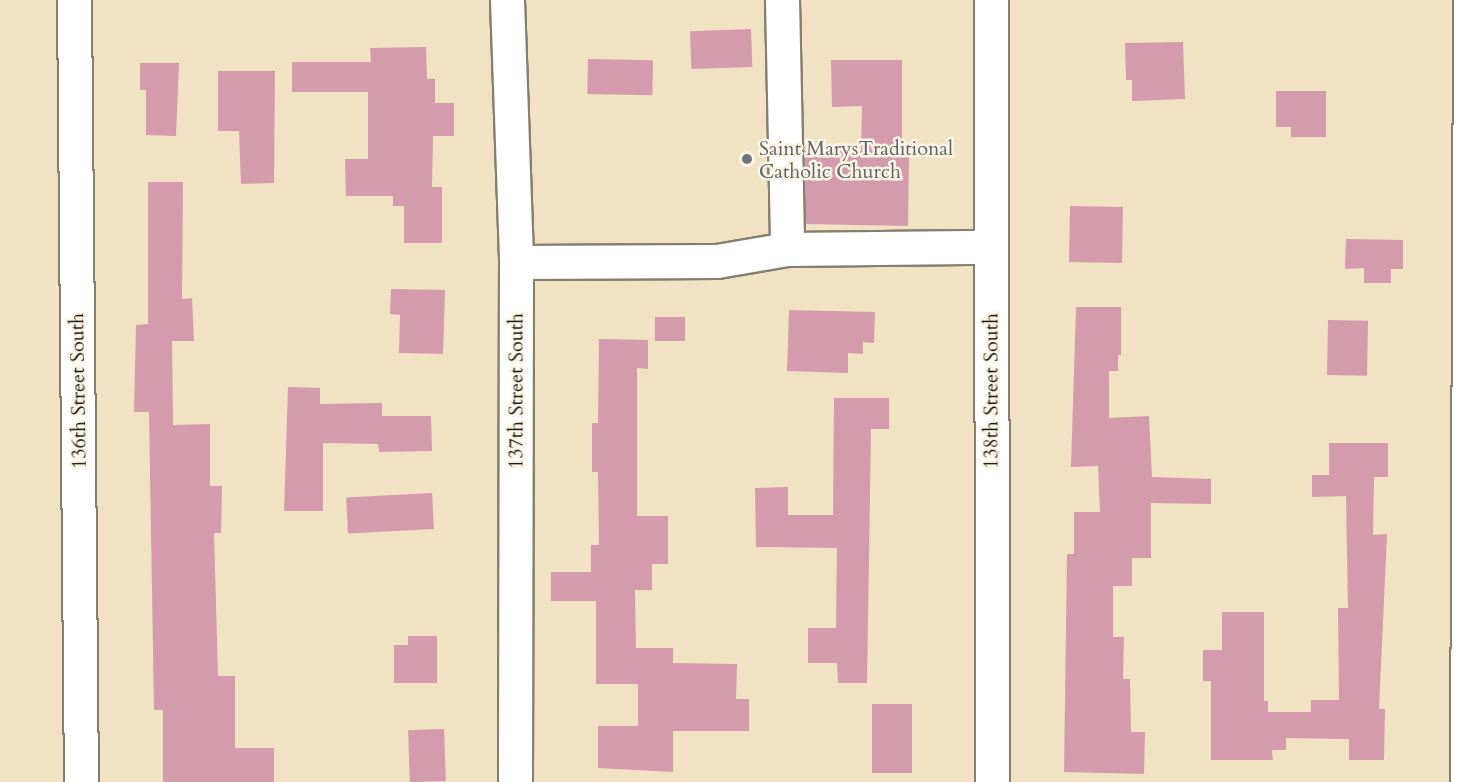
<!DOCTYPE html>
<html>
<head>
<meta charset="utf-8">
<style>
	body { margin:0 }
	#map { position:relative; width:1476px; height:782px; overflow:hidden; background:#f1e2c3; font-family:Cardo,serif }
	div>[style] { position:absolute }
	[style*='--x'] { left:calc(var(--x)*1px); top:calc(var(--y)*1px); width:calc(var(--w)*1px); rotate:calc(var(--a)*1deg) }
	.building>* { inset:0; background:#d39bac; transform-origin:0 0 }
	.roads { filter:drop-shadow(2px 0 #867f70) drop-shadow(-2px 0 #867f70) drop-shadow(0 2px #867f70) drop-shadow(0 -2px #867f70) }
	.minor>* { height:33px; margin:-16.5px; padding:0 16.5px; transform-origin:16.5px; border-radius:16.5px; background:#fff }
	.dots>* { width:16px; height:16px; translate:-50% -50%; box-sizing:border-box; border:3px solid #fcf5e5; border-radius:50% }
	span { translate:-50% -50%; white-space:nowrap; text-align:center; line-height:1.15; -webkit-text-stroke:5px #fcf5e5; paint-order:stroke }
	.worship-label { font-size:20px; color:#5b616d }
	.left { translate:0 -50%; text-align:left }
	.street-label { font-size:20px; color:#1c1c1c }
</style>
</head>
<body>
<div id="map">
	<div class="building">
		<i style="left:751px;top:29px;width:38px;height:61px;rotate:88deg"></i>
		<i style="clip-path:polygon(1183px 42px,1185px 99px,1132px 101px,1132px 80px,1126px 80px,1125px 43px)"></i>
		<i style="clip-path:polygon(426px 47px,427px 79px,435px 79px,435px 103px,454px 103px,454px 136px,433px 136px,432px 187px,442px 187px,442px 243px,404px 243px,404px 206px,393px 206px,393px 196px,346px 196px,345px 159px,368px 159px,368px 92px,292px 92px,292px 62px,371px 62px,370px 48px)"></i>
		<i style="left:588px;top:59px;width:65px;height:35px;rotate:1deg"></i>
		<i style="clip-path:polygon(831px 60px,902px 60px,902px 152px,909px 152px,908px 226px,805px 224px,805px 151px,861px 151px,862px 106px,832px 107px)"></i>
		<i style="clip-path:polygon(140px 63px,179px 63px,176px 136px,146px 135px,146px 90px,140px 90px)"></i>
		<i style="clip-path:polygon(218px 71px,275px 71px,274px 183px,241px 184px,239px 131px,218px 131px)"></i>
		<i style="clip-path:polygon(1276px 91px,1326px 91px,1326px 137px,1291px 137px,1291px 127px,1276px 127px)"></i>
		<i style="clip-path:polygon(148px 182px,183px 182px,182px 299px,192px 298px,194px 341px,172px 341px,173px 425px,210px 424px,210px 486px,222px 486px,221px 533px,214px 533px,218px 676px,235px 676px,235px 748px,274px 748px,274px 782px,163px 782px,163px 710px,154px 710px,149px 412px,134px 412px,136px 325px,148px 324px)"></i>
		<i style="left:1070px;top:206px;width:53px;height:56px;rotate:1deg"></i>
		<i style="clip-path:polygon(1346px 239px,1403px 240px,1403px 269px,1391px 269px,1391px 283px,1364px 283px,1364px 268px,1345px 269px)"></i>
		<i style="clip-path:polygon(391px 289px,445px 290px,443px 354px,399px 353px,400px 315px,390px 314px)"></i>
		<i style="clip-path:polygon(1076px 307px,1121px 307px,1121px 355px,1118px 355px,1118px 371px,1109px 371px,1109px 418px,1149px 416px,1152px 477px,1211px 479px,1211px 504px,1151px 503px,1151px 558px,1132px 558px,1132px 586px,1113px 586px,1113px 637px,1124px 637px,1123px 679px,1130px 679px,1131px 732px,1145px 732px,1144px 774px,1064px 772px,1067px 554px,1074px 554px,1074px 512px,1100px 512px,1098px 466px,1071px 467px)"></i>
		<i style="clip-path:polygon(789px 310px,875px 312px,874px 343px,863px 342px,863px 354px,848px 353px,848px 373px,787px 371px)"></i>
		<i style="left:655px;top:317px;width:30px;height:24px"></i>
		<i style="left:1328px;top:320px;width:40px;height:55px;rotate:1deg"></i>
		<i style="clip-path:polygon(599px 339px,648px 340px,648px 369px,637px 368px,637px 516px,668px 516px,668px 564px,652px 564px,652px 590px,635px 590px,636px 648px,673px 648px,673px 663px,737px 664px,736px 699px,749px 699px,749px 731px,673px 731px,673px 772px,598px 768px,598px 726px,638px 726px,638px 684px,596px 684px,596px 601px,551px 601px,551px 572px,591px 572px,591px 545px,599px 545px,598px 472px,592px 472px,592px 423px,598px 423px)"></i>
		<i style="clip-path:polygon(288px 387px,320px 388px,320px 404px,382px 403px,382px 416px,431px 416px,432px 451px,379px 452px,378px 444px,323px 443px,323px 511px,284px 511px)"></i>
		<i style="clip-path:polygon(834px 398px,889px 398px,889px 429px,871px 429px,867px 683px,838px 683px,837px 663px,808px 663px,808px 628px,836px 628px,837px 548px,756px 547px,755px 488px,788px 487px,788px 515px,833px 515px)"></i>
		<i style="clip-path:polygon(1329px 443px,1388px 443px,1388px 477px,1374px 477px,1373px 535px,1387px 534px,1379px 709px,1385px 709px,1384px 760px,1349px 760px,1349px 739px,1286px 738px,1286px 750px,1272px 750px,1273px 760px,1211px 760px,1211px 681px,1203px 681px,1203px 650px,1222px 650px,1222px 612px,1264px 612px,1264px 701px,1268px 701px,1268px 712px,1311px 712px,1311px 700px,1339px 700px,1338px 608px,1348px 608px,1346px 496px,1312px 497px,1312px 475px,1329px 475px)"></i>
		<i style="left:432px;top:493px;width:36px;height:86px;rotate:87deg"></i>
		<i style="clip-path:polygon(408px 636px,437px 636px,437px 683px,394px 683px,394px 645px,408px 645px)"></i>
		<i style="left:912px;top:704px;width:69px;height:40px;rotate:90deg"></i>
		<i style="left:444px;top:729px;width:52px;height:36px;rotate:88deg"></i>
	</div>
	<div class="roads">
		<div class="minor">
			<i style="--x:74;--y:0;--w:782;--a:89.49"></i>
			<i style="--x:507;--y:0;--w:262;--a:88"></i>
			<i style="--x:516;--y:262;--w:520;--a:90.11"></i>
			<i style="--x:782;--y:0;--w:249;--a:88.8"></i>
			<i style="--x:991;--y:0;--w:782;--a:89.93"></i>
			<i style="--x:516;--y:262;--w:201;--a:-0.3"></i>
			<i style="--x:717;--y:261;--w:71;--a:-9.7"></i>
			<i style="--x:787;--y:249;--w:204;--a:-0.6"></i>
			<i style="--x:1467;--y:782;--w:782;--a:-89.78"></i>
		</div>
	</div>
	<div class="dots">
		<i style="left:747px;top:159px;background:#6b7280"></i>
	</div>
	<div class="worship-label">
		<span class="left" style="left:759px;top:160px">Saint MarysTraditional<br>Catholic Church</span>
	</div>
	<div class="street-label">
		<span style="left:78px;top:391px;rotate:-91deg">136th Street South</span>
		<span style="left:516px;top:391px;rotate:-90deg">137th Street South</span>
		<span style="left:991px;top:391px;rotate:-90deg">138th Street South</span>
	</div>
</div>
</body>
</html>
